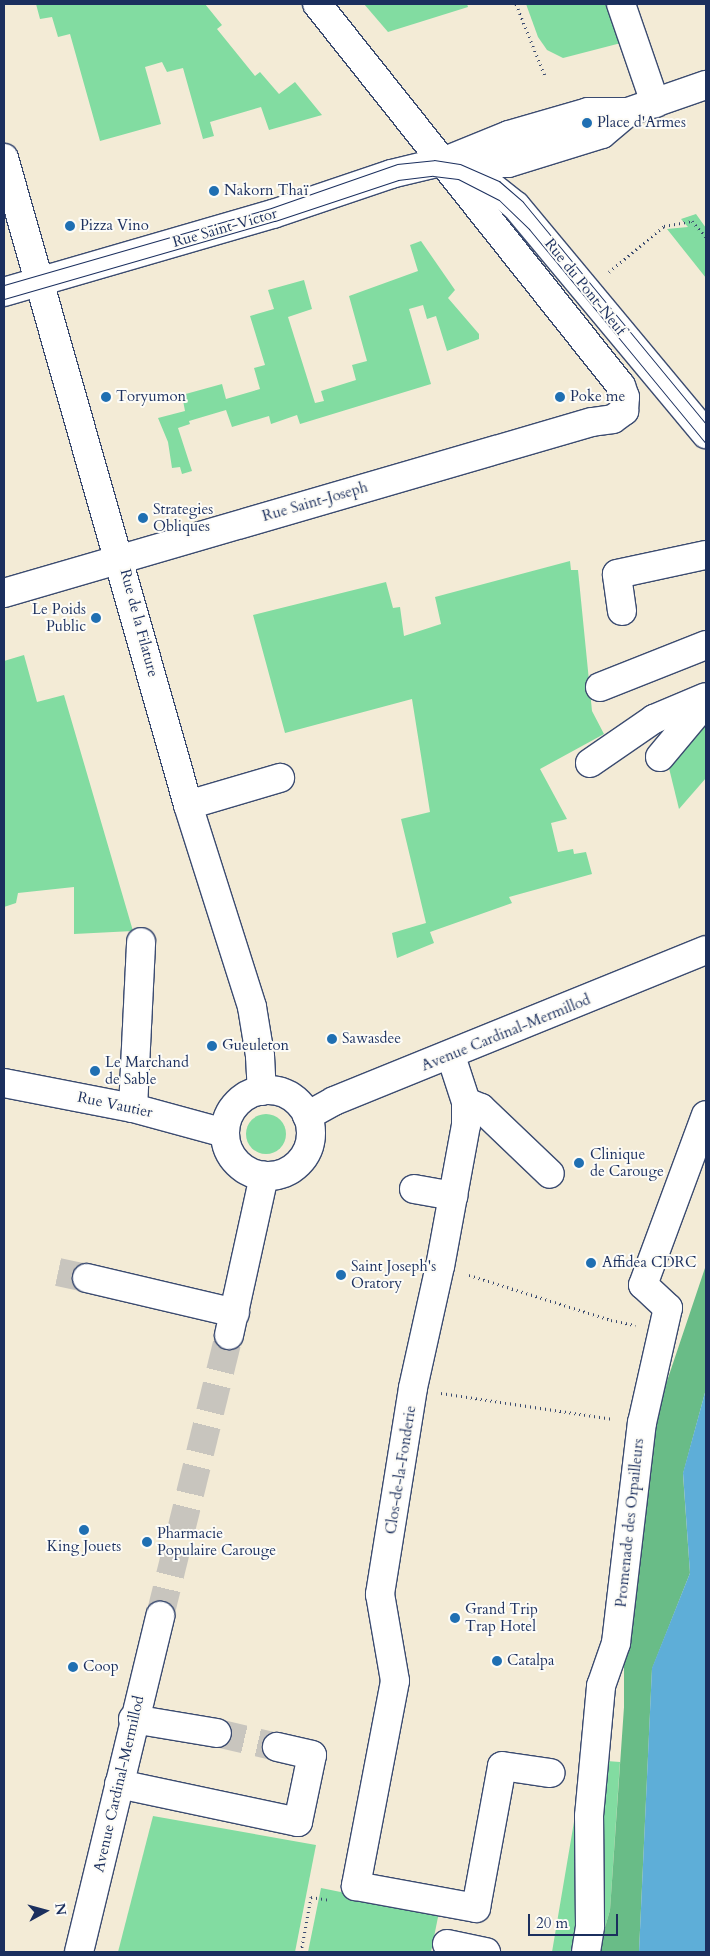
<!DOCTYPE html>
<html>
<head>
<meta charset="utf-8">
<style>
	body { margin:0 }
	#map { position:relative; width:710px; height:1956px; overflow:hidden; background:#f3ebd6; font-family:Cardo,serif }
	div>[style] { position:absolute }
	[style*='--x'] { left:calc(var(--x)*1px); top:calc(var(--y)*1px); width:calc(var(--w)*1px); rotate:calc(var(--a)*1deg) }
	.green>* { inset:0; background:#82dca1 }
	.round { border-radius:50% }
	.forest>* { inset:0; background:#69bc87 }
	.water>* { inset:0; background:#5eaed8 }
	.minor-tunnel>* { height:28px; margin-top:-14px; transform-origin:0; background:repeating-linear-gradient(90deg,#c8c5be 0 28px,transparent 0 42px) }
	.path>* { height:3px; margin-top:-1.5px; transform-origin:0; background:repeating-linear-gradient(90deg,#3b4b70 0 1px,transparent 0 5px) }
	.roads { filter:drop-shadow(1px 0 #3b4b70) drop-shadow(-1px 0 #3b4b70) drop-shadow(0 1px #3b4b70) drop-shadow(0 -1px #3b4b70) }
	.minor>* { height:28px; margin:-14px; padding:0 14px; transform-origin:14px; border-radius:14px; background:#fff }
	.minor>.ring { margin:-14px; padding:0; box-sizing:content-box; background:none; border:28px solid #fff; border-radius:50% }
	.tram>* { height:1px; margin:-0.5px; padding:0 0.5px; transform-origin:0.5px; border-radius:0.5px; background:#1b2f5e }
	.dots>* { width:14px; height:14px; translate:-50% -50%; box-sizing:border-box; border:2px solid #fdfcf7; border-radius:50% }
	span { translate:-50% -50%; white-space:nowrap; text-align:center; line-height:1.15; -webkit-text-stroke:4px #fdfcf7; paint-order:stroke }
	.poi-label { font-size:15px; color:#1b2f5e }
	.left { translate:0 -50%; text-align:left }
	.right { translate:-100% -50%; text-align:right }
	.street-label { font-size:15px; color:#1b2f5e }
	.frame { position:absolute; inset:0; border:5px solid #1b2f5e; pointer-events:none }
	.north { position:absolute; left:20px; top:1886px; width:50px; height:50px; -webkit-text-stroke:4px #fdfcf7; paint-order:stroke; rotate:83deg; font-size:14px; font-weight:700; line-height:20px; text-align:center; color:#1b2f5e }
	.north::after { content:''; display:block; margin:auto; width:18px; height:22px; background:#1b2f5e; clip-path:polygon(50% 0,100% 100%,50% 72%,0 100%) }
	.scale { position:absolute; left:528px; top:1914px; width:90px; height:22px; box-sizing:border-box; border:2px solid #1b2f5e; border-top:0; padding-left:6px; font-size:15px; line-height:18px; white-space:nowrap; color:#1b2f5e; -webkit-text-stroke:4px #fdfcf7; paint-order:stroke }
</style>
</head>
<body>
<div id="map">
	<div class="green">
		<i style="clip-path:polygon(36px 4px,205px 4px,222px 25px,217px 29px,255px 76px,260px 72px,279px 94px,295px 82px,322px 115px,269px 130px,261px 107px,210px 122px,214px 136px,203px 139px,183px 68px,167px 72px,162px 62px,145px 67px,161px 124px,100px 141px,70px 34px,58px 37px,52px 17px,40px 19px)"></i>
		<i style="clip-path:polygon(364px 4px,467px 4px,468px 7px,388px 32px)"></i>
		<i style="clip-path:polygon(526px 4px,607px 4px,621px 43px,563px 58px,547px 50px,538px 37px)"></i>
		<i style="clip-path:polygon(696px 214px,706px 228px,706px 278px,667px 229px,688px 227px,681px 219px)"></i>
		<i style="clip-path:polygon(421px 241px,455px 290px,448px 298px,479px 334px,479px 339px,447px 351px,436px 316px,427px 319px,423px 305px,409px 309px,431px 384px,300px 424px,297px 415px,271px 424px,269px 416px,232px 427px,226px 410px,189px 421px,190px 424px,178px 428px,192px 471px,182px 474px,180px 467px,172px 468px,168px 442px,158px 418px,185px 411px,182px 395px,222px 384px,226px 399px,260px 389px,254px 368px,265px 365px,250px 316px,274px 309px,268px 290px,304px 280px,312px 309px,288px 317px,315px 403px,324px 401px,321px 391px,356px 380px,352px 365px,367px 361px,349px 296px,418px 271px,410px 245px)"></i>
		<i style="clip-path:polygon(570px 561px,571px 570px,578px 570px,592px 711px,604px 734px,540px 769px,567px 819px,551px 823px,558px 852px,573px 849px,574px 854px,586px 852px,592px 874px,509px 897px,512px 903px,430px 932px,434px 943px,397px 958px,392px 933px,426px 923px,401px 819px,430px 812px,412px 699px,285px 733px,253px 615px,386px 582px,393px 608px,400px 607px,404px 636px,441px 624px,435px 597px)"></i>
		<i style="clip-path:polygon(24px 655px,37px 702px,64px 695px,133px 931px,74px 934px,74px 887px,18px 893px,16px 903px,4px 907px,4px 661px)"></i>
		<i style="clip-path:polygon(706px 717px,706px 778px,679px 809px,668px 764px)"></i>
		<i class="round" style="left:246px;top:1114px;width:40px;height:40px"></i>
		<i style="clip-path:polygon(580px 1759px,620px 1762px,610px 1910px,598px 1952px,552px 1952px,577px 1804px)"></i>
		<i style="clip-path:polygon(153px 1816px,316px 1845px,295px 1952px,118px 1952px)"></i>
		<i style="clip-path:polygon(321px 1888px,439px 1912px,431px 1952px,308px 1952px)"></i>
	</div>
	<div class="forest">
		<i style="clip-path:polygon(706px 1265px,706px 1389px,683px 1474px,690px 1573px,652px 1669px,639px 1952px,598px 1952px,610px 1910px,624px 1707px,624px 1629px,650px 1441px,663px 1393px)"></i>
	</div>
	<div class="water">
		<i style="clip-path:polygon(706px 1389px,706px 1952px,639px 1952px,652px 1668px,690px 1573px,683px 1473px)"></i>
	</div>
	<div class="minor-tunnel">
		<i style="--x:58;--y:1272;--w:30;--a:12"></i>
		<i style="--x:160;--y:1616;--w:289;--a:-76.2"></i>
		<i style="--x:217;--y:1733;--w:62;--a:13.1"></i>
	</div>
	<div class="path">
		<i style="--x:516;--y:4;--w:78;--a:68.1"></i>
		<i style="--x:609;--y:272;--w:72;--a:-39.9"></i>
		<i style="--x:664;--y:226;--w:28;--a:-10"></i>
		<i style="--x:692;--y:221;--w:21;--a:49"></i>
		<i style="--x:469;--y:1275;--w:149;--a:17.6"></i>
		<i style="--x:611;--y:1320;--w:25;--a:12"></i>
		<i style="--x:441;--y:1393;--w:174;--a:8.6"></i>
		<i style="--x:301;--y:1952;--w:56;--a:-79.7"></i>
		<i style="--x:311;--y:1897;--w:20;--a:9"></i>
	</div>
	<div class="roads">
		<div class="minor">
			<i style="--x:621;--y:4;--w:105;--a:71"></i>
			<i style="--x:4;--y:158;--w:673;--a:74.12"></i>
			<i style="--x:188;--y:805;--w:212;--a:72.4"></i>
			<i style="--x:252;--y:1007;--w:50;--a:80.7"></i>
			<i style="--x:260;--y:1056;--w:35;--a:87"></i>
			<i style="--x:456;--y:163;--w:52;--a:0"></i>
			<i style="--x:508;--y:163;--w:98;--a:-17.1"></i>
			<i style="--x:602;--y:134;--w:34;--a:-40"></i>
			<i style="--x:451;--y:164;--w:34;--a:26"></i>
			<i style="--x:482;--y:179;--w:43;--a:38.5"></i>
			<i style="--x:516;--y:206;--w:297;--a:50.2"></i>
			<i style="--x:4;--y:292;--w:280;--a:-16.2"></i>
			<i style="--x:273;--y:214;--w:125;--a:-18.7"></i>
			<i style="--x:391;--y:174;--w:56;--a:-13.5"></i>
			<i style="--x:445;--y:161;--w:69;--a:-22.1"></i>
			<i style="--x:509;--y:135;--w:82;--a:-16.2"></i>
			<i style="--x:588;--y:112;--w:40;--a:0"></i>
			<i style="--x:628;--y:112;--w:83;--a:-19.1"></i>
			<i style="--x:4;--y:593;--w:612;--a:-16.22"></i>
			<i style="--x:592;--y:422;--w:21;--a:-8"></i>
			<i style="--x:613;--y:419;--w:14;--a:-36"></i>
			<i style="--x:624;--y:411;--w:14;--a:-86"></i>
			<i style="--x:625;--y:397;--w:12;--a:-110"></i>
			<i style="--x:621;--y:386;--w:488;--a:-128.5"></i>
			<i style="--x:622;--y:611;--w:37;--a:-98"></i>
			<i style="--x:617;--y:574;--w:91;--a:-12.1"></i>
			<i style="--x:600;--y:687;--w:114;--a:-21.6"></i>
			<i style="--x:660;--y:757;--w:72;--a:-50.1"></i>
			<i style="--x:590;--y:763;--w:78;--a:-34.5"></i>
			<i style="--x:654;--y:719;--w:56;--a:-22.9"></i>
			<i style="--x:188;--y:805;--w:96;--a:-16.4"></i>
			<i style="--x:451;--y:1056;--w:48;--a:71.9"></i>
			<i style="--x:466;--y:1102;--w:23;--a:90"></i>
			<i style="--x:466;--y:1125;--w:143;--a:100.4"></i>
			<i style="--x:440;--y:1266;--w:125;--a:102.5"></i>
			<i style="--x:413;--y:1388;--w:209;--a:99.1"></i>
			<i style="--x:380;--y:1594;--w:88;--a:80.2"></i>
			<i style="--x:395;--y:1681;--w:209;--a:100.8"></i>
			<i style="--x:356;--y:1886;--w:122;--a:10.4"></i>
			<i style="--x:476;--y:1908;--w:144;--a:-79.6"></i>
			<i style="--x:502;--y:1766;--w:49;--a:8.3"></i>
			<i style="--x:4;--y:1083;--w:131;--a:11"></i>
			<i style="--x:133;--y:1108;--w:95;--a:15.2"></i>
			<i class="ring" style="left:225px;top:1090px;width:58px;height:58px"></i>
			<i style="--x:466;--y:1102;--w:16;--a:22"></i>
			<i style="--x:481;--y:1108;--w:95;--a:43.7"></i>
			<i style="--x:133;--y:1108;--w:166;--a:-87.2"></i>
			<i style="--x:307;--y:1116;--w:31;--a:-29"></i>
			<i style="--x:334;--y:1101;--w:401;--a:-22.1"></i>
			<i style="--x:414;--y:1189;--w:40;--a:10"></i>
			<i style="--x:87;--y:1278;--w:152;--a:13.3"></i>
			<i style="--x:229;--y:1335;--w:163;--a:-77.6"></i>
			<i style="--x:133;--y:1719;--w:85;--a:9.5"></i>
			<i style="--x:119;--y:1784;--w:183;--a:12"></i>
			<i style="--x:298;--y:1822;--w:68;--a:-78.2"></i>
			<i style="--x:312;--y:1755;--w:36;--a:-167"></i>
			<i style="--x:447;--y:1944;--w:40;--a:12"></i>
			<i style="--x:79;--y:1952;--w:346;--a:-76.4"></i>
			<i style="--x:586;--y:1952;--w:26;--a:-81"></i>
			<i style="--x:590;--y:1926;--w:110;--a:-90.5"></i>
			<i style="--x:589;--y:1816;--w:131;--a:-84.7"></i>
			<i style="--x:601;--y:1686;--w:46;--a:-70.8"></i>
			<i style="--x:616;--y:1643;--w:222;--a:-83.3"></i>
			<i style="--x:642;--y:1423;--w:118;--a:-77.3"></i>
			<i style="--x:668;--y:1308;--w:34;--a:-137"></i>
			<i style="--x:643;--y:1285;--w:181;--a:-69.7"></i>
		</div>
	</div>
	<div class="tram">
		<i style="--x:4;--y:285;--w:278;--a:-16.1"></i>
		<i style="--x:271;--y:208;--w:133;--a:-19.2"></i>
		<i style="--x:397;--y:164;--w:37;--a:-6"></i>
		<i style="--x:434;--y:160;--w:26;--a:9"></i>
		<i style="--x:460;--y:164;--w:43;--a:23.6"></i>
		<i style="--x:499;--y:181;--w:32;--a:41"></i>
		<i style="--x:523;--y:202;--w:288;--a:50.5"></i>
		<i style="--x:4;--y:299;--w:282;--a:-16.1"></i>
		<i style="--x:275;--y:221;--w:130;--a:-18.4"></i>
		<i style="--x:398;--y:180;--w:35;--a:-7"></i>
		<i style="--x:433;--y:176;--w:25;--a:7"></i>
		<i style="--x:458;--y:179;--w:46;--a:27.1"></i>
		<i style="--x:499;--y:200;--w:42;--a:44"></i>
		<i style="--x:529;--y:229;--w:278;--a:50.5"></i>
	</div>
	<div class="dots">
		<i style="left:587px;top:123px;background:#1f6fb2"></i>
		<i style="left:214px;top:191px;background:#1f6fb2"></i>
		<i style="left:70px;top:226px;background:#1f6fb2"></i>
		<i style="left:106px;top:397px;background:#1f6fb2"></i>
		<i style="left:560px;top:397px;background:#1f6fb2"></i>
		<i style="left:143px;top:518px;background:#1f6fb2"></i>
		<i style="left:96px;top:618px;background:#1f6fb2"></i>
		<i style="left:332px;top:1039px;background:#1f6fb2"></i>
		<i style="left:212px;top:1046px;background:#1f6fb2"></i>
		<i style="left:95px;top:1071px;background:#1f6fb2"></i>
		<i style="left:579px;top:1163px;background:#1f6fb2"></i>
		<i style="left:591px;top:1263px;background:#1f6fb2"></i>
		<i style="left:341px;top:1275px;background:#1f6fb2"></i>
		<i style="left:84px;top:1530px;background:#1f6fb2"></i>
		<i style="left:147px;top:1542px;background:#1f6fb2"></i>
		<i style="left:455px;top:1618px;background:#1f6fb2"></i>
		<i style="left:497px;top:1661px;background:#1f6fb2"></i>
		<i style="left:73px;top:1667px;background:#1f6fb2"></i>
	</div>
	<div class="poi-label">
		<span class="left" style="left:597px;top:123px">Place d'Armes</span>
		<span class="left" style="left:224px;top:191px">Nakorn Thaï</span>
		<span class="left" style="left:80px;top:226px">Pizza Vino</span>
		<span class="left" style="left:116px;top:397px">Toryumon</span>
		<span class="left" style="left:570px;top:397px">Poke me</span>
		<span class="left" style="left:153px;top:518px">Strategies<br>Obliques</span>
		<span class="right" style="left:86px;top:618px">Le Poids<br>Public</span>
		<span class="left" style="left:342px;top:1039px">Sawasdee</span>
		<span class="left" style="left:222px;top:1046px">Gueuleton</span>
		<span class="left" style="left:105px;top:1071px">Le Marchand<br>de Sable</span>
		<span class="left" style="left:590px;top:1163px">Clinique<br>de Carouge</span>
		<span class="left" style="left:602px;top:1263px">Affidea CDRC</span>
		<span class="left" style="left:351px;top:1275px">Saint Joseph's<br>Oratory</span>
		<span class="left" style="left:157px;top:1542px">Pharmacie<br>Populaire Carouge</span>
		<span style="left:84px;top:1547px">King Jouets</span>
		<span class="left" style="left:465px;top:1618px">Grand Trip<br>Trap Hotel</span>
		<span class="left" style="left:507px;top:1661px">Catalpa</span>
		<span class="left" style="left:83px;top:1667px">Coop</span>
	</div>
	<div class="street-label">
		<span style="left:225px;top:228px;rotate:-16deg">Rue Saint-Victor</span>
		<span style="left:585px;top:287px;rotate:51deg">Rue du Pont-Neuf</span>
		<span style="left:315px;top:502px;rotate:-16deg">Rue Saint-Joseph</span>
		<span style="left:139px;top:623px;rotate:75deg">Rue de la Filature</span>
		<span style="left:506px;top:1033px;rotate:-22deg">Avenue Cardinal-Mermillod</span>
		<span style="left:115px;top:1105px;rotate:12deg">Rue Vautier</span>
		<span style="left:401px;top:1470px;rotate:-81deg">Clos-de-la-Fonderie</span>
		<span style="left:630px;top:1523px;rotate:-84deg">Promenade des Orpailleurs</span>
		<span style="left:119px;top:1784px;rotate:-77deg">Avenue Cardinal-Mermillod</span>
	</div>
	<div class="frame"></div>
	<div class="north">N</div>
	<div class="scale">20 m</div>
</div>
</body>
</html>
